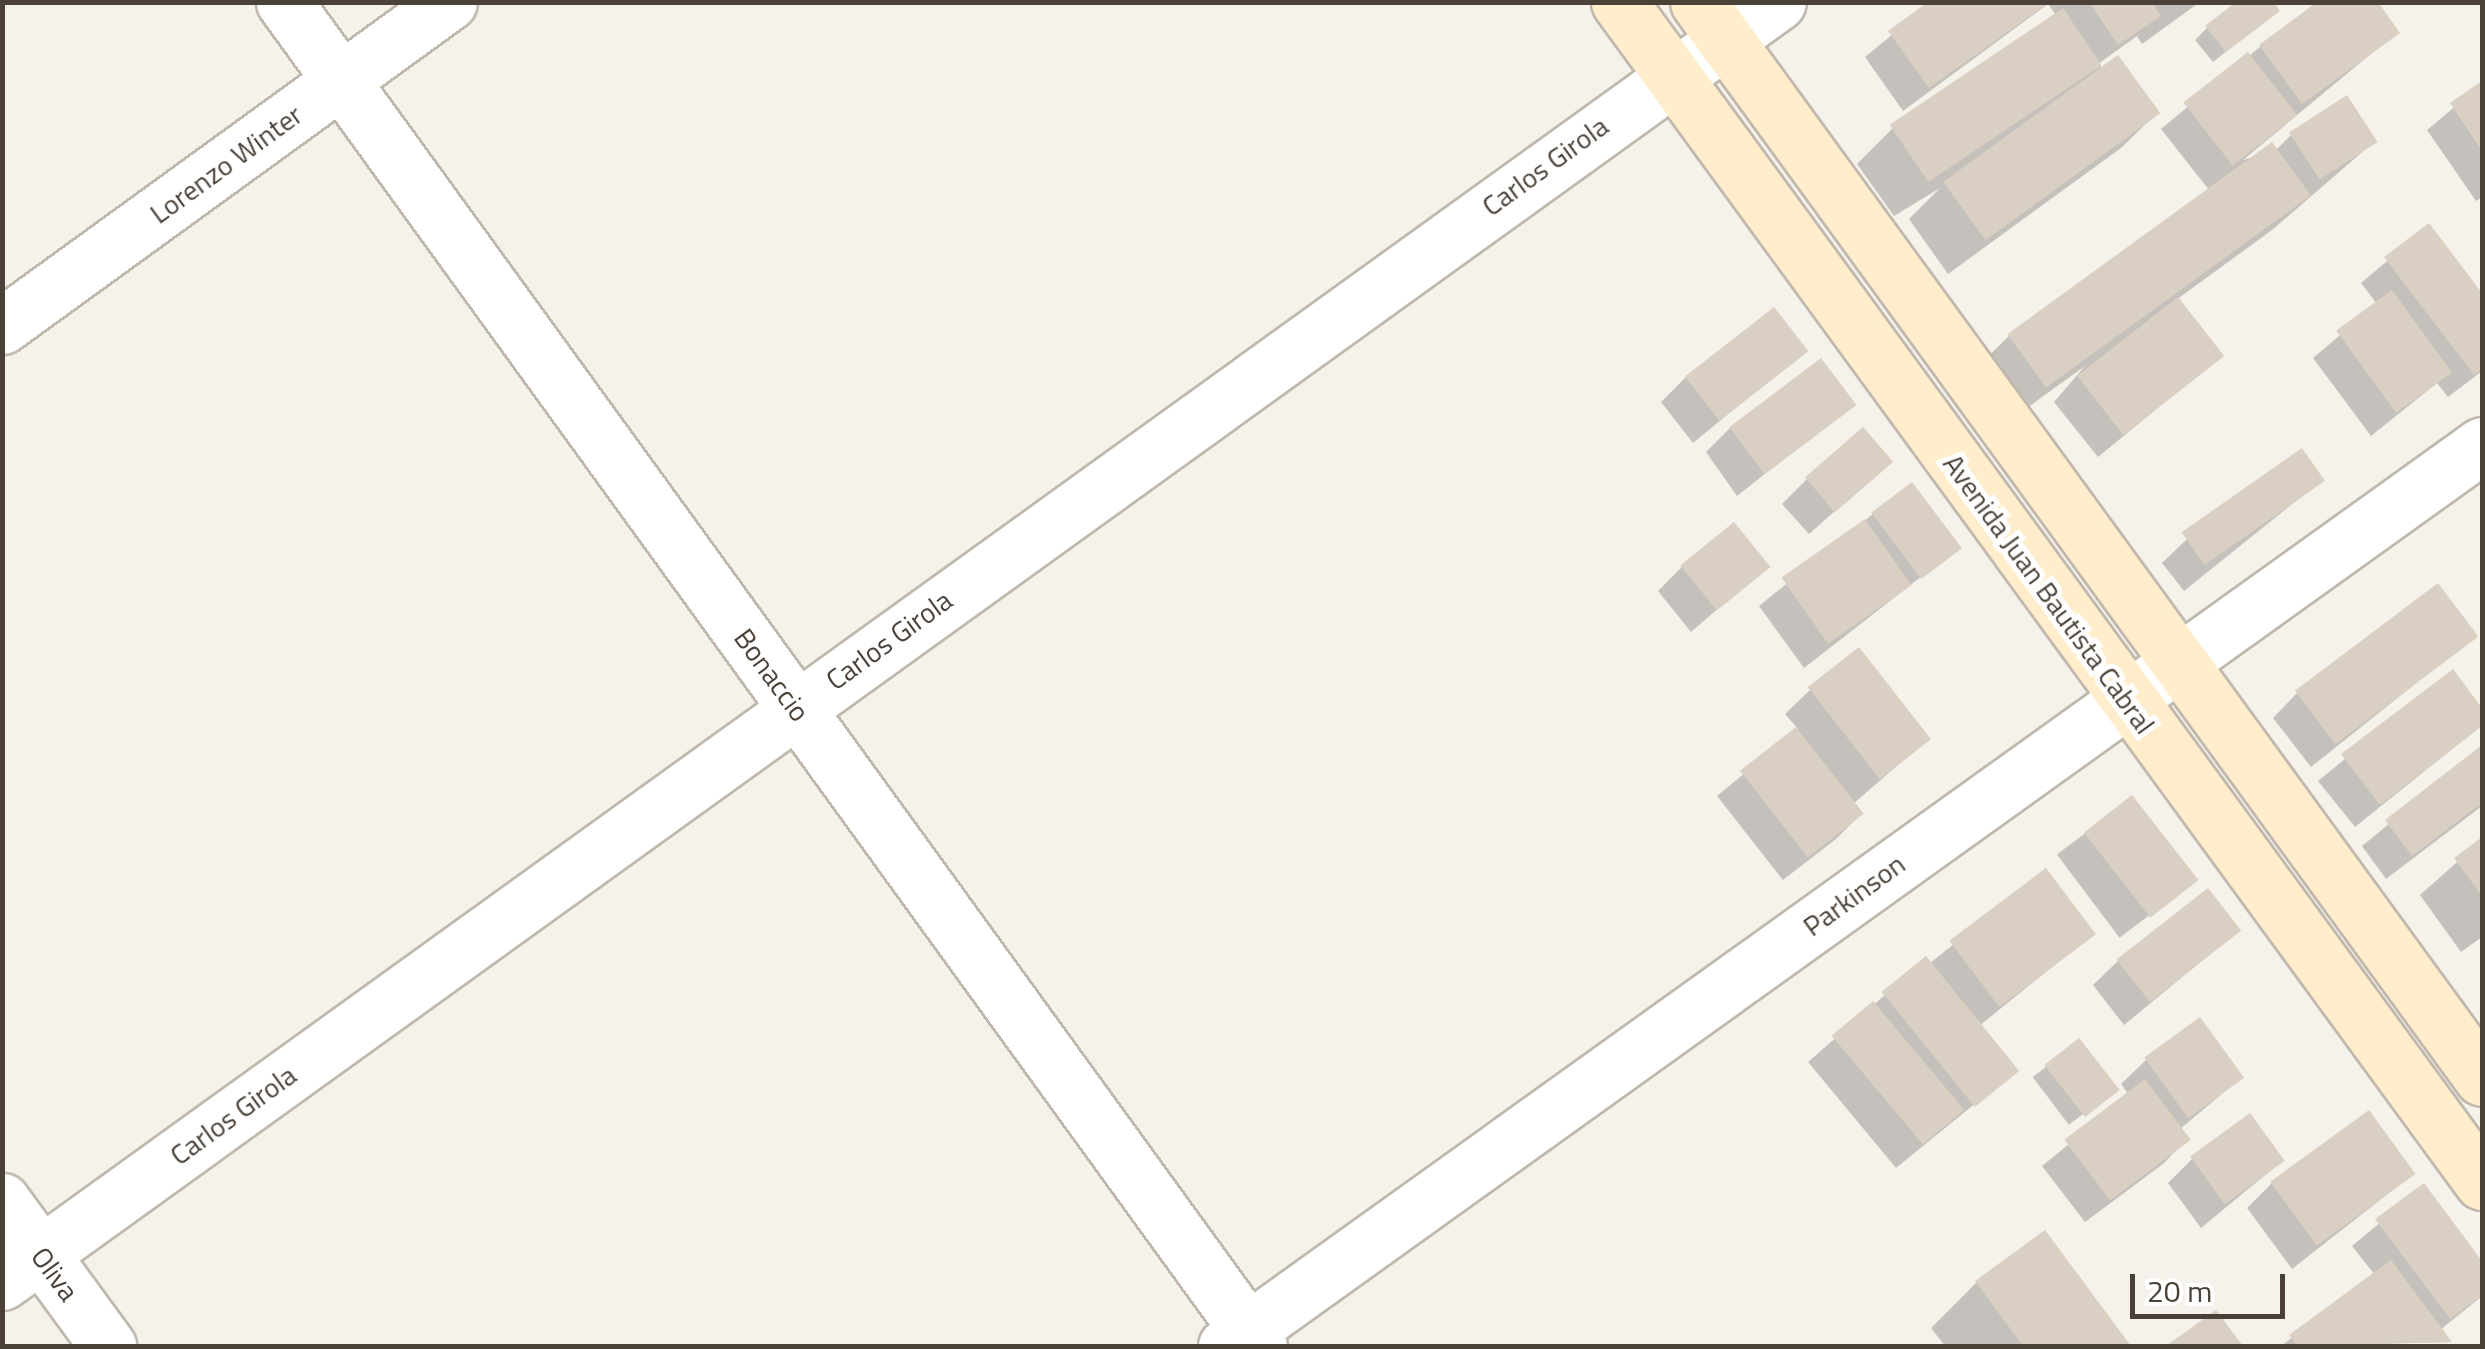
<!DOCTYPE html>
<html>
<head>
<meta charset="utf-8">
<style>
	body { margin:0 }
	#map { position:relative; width:2485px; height:1349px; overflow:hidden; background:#f5f1eb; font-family:"Titillium Web",sans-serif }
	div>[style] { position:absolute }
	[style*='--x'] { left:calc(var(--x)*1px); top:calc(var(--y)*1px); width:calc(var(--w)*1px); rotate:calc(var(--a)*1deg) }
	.shadow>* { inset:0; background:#0003; transform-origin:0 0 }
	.building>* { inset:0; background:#dacfc3; transform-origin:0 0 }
	.roads { filter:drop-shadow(2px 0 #c1b8ad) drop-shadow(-2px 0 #c1b8ad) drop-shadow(0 2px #c1b8ad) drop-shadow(0 -2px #c1b8ad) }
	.minor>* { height:55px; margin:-27.5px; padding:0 27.5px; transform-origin:27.5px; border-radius:27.5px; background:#fff }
	.secondary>* { height:55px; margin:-27.5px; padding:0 27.5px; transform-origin:27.5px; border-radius:27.5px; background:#ffedcc }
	span { translate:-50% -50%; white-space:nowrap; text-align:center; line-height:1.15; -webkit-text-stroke:10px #fff; paint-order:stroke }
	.street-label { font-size:28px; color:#4a4138 }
	.frame { position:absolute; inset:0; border:5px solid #4a4138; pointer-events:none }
	.scale { position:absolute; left:2130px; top:1274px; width:155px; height:45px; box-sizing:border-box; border:5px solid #4a4138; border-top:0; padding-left:12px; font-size:30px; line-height:35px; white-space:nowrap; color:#4a4138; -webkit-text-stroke:8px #fff; paint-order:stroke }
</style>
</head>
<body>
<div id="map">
	<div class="shadow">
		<i style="clip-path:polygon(1932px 2px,2200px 2px,2142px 44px,2137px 36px,2098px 64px,2157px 113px,2121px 148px,1948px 274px,1909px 219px,1940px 188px,1894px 216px,1857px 164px,1893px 128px,2056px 15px,2048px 4px,1903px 111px,1865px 57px)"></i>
		<i style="clip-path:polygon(2277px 11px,2213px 62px,2195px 40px,2207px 28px)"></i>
		<i style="clip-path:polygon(2396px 33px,2243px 160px,2275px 151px,2291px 135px,2375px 141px,2272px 230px,2176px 300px,2221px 356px,2098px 457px,2054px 402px,2085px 366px,2009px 421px,1973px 371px,2009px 336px,2209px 190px,2161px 129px,2261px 46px)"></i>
		<i style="clip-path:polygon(2482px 84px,2482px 197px,2476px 201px,2427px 130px)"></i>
		<i style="clip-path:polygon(2428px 227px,2482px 298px,2482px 371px,2448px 397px,2437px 383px,2371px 436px,2313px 358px,2377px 304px,2361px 283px)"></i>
		<i style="clip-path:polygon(1805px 351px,1693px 443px,1661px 402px,1686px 377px)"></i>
		<i style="clip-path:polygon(1853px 404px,1737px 496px,1706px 452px,1730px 428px)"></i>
		<i style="clip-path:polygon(1890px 462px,1809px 534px,1782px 504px,1807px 479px)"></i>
		<i style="clip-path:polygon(2322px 480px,2184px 591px,2162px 563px,2187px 539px)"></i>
		<i style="clip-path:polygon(1873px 514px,1958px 548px,1804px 668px,1759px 606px)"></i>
		<i style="clip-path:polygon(1767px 566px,1691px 632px,1658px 591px,1682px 567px)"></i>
		<i style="clip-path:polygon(2475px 636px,2311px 767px,2273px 718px,2297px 693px)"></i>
		<i style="clip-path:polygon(2452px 672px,2482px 712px,2482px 725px,2355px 827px,2318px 781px)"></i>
		<i style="clip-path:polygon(1810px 690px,1929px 738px,1853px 804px,1861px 814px,1836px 839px,1783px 880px,1717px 796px,1798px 729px,1785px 714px)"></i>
		<i style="clip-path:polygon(2482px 748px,2482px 806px,2386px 879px,2362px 846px)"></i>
		<i style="left:2132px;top:798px;width:104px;height:94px;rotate:53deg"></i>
		<i style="clip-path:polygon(2482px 840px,2482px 937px,2461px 952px,2420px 895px)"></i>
		<i style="clip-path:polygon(2045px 871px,2093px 934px,1979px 1026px,2015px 1071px,1896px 1168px,1808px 1062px,1925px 960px,1929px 964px)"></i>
		<i style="clip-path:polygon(2238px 931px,2124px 1025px,2093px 985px,2118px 961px)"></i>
		<i style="left:2079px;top:1042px;width:60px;height:58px;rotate:53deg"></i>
		<i style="clip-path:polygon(2146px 1060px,2241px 1078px,2180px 1129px,2187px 1139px,2163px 1164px,2085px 1222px,2042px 1166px,2129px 1095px,2121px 1084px)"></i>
		<i style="clip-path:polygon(2192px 1159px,2282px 1161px,2201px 1228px,2168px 1183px)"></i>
		<i style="clip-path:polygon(2413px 1174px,2292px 1269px,2247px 1208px,2272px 1183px)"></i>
		<i style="clip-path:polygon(2423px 1187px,2482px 1265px,2482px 1296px,2440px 1330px,2448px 1342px,2281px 1346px,2375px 1275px,2352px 1246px)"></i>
		<i style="clip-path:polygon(2045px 1233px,2128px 1346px,1945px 1346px,1931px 1328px,1976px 1283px)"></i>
	</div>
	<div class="building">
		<i style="clip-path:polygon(1928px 2px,2050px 2px,1929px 88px,1888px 31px)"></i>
		<i style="clip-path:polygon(2089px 2px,2152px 2px,2161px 16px,2118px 45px)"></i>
		<i style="clip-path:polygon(2236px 2px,2273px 2px,2280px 11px,2226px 52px,2205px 26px)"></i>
		<i style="clip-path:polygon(2317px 2px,2378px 2px,2400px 33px,2302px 104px,2259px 45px)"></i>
		<i style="left:2063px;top:8px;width:69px;height:209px;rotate:56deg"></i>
		<i style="left:2248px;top:52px;width:80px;height:82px;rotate:52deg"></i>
		<i style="left:2118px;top:55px;width:72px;height:216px;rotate:54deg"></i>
		<i style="clip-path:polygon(2482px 81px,2482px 151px,2450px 103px)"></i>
		<i style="left:2347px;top:95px;width:56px;height:69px;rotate:57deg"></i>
		<i style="left:2272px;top:142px;width:66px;height:327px;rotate:54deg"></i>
		<i style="clip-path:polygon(2429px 223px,2482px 293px,2482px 368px,2474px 375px,2384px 257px)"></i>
		<i style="left:2392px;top:290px;width:102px;height:69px;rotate:54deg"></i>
		<i style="left:2178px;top:297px;width:75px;height:128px;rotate:52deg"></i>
		<i style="left:1774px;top:307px;width:56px;height:113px;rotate:52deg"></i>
		<i style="left:1821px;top:358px;width:59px;height:115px;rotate:53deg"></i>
		<i style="left:1863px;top:427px;width:46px;height:77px;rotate:49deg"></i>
		<i style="left:2302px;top:448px;width:40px;height:147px;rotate:55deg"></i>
		<i style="left:1912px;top:482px;width:83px;height:51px;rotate:53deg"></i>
		<i style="left:1865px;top:519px;width:81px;height:102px;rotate:55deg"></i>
		<i style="left:1734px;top:522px;width:58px;height:69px;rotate:51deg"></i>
		<i style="left:2438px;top:583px;width:67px;height:179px;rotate:53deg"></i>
		<i style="left:1859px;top:647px;width:117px;height:65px;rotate:52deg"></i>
		<i style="clip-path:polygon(2453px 669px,2482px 708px,2482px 726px,2380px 805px,2341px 754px)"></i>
		<i style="left:1796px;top:727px;width:110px;height:71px;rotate:52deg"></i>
		<i style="clip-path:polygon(2482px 745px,2482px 803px,2412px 856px,2385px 820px)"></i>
		<i style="left:2132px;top:795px;width:108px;height:61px;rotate:52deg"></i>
		<i style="clip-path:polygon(2482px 837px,2482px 896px,2454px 858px)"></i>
		<i style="left:2046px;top:868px;width:83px;height:121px;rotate:53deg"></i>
		<i style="left:2208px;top:888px;width:54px;height:116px;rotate:52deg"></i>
		<i style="left:1926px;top:956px;width:148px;height:57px;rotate:51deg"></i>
		<i style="left:1873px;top:1001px;width:142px;height:54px;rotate:50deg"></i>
		<i style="left:2200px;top:1017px;width:75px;height:69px;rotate:54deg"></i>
		<i style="left:2079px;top:1038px;width:66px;height:44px;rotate:52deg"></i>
		<i style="left:2145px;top:1079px;width:76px;height:101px;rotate:53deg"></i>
		<i style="left:2369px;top:1110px;width:79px;height:122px;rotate:54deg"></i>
		<i style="left:2250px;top:1113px;width:59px;height:74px;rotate:54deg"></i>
		<i style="clip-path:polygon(2424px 1183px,2482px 1261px,2482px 1295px,2450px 1319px,2375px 1219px)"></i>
		<i style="clip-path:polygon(2045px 1230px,2131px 1346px,2023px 1346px,1975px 1281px)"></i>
		<i style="clip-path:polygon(2391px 1260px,2452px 1342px,2297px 1346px,2289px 1335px)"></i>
		<i style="clip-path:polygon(2216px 1310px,2243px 1346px,2166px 1346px)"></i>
	</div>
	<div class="roads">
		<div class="minor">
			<i style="--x:284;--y:2;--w:1660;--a:54.04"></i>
			<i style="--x:2;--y:326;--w:552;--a:-35.94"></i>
			<i style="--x:2;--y:1201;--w:180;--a:53.8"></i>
			<i style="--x:2;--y:1282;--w:2189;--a:-35.78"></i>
			<i style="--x:1226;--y:1346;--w:1546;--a:-35.65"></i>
		</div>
		<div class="secondary">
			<i style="--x:1619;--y:2;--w:1462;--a:53.82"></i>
			<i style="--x:1698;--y:2;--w:1331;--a:53.92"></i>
		</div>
	</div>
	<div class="street-label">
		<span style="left:226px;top:164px;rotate:-36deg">Lorenzo Winter</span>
		<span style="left:1545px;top:166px;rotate:-36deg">Carlos Girola</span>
		<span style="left:2049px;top:594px;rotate:54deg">Avenida Juan Bautista Cabral</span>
		<span style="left:889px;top:640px;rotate:-36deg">Carlos Girola</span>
		<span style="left:772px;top:675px;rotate:54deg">Bonaccio</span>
		<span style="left:1854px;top:895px;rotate:-36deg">Parkinson</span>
		<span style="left:233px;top:1115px;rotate:-36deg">Carlos Girola</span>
		<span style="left:55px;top:1274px;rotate:54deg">Oliva</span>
	</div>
	<div class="frame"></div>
	<div class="scale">20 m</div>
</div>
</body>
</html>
